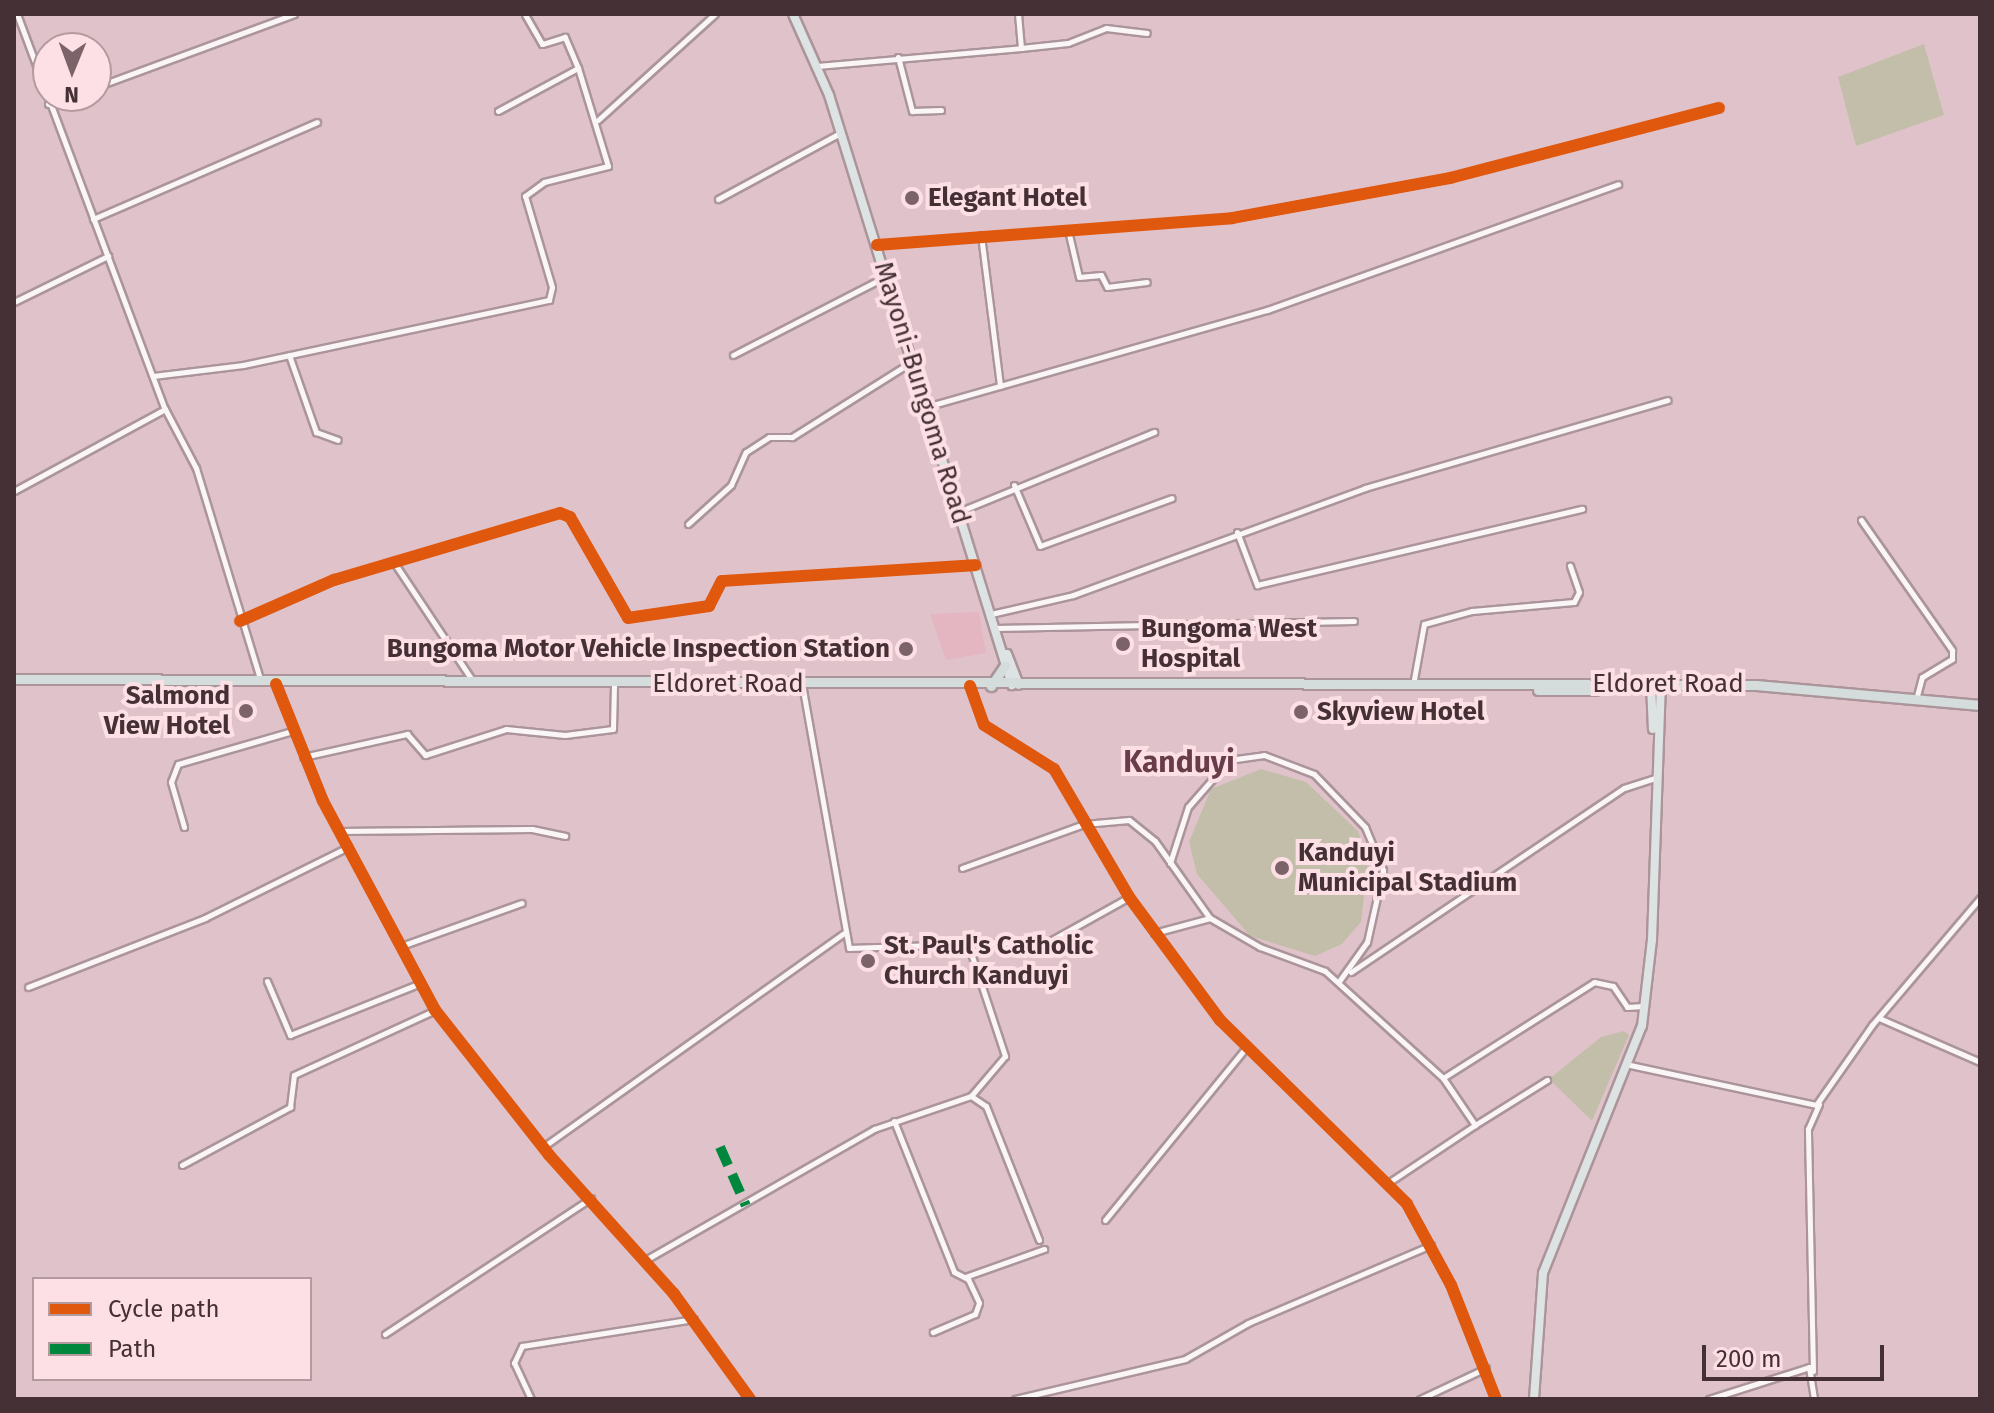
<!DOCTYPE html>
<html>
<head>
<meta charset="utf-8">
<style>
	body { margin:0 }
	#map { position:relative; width:1994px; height:1413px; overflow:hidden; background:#e0c3ca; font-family:"Fira Sans",sans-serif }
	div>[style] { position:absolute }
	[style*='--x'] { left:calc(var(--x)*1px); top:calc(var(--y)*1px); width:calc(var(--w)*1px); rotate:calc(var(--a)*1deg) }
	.built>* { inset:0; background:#e4b6c1 }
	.green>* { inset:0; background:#c3beaa }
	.roads { filter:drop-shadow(2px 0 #ab959a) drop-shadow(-2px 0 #ab959a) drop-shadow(0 2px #ab959a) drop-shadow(0 -2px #ab959a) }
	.minor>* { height:5px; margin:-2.5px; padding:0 2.5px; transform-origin:2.5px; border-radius:2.5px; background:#faf6f7 }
	.primary>* { height:8px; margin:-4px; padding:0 4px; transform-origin:4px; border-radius:4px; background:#dde3e3 }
	.trunk>* { height:9px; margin:-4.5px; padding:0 4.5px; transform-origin:4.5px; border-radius:4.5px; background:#d4dddc }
	.quiet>* { height:10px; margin-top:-5px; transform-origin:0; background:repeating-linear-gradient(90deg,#00873e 0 20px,transparent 0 30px) }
	.cycleway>* { height:12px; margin:-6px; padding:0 6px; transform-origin:6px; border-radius:6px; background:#e0570e }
	.dots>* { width:22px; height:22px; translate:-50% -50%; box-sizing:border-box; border:4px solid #fce0e6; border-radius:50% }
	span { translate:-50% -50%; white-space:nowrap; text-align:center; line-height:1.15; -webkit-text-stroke:8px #fce0e6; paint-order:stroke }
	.poi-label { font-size:26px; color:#453035; font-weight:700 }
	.left { translate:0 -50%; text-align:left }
	.right { translate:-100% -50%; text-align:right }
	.street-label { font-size:26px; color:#453035 }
	.quarter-label { font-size:30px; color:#683c48; font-weight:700 }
	.frame { position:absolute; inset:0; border:16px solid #453035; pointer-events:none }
	.legend { position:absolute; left:32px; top:1277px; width:280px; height:104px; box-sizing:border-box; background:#fce0e6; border:2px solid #b39a9f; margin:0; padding:10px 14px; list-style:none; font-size:24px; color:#453035 }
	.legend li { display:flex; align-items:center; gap:16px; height:40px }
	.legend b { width:40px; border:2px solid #b39a9f }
	.north { position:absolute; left:32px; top:32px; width:80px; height:80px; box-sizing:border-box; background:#fce0e6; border:2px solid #b39a9f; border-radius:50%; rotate:181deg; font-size:22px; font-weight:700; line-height:32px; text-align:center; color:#453035 }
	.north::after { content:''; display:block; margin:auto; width:28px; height:36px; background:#7b6369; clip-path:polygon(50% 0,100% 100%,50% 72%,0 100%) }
	.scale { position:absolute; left:1702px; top:1345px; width:182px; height:36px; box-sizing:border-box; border:4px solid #453035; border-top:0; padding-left:10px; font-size:24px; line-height:28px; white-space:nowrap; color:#453035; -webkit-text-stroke:6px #fce0e6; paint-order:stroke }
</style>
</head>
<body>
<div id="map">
	<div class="built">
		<i style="clip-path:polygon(979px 612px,986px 653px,946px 660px,930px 614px)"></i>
	</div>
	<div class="green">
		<i style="clip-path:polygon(1924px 44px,1944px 115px,1856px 146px,1838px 77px)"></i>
		<i style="clip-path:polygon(1261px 769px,1306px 782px,1358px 831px,1368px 862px,1361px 922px,1342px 944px,1315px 956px,1250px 936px,1197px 874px,1189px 842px,1211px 789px)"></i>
		<i style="clip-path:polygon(1624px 1031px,1629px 1035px,1592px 1121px,1549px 1079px,1601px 1037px)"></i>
	</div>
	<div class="roads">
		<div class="minor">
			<i style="--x:17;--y:14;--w:422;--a:69.5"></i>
			<i style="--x:165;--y:409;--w:67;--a:62.3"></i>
			<i style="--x:196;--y:468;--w:220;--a:73.1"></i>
			<i style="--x:1021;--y:48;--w:47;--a:-6.1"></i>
			<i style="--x:1068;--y:43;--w:41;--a:-21.5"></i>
			<i style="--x:1106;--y:28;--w:41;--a:7"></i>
			<i style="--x:898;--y:57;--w:56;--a:75.5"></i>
			<i style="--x:912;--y:111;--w:29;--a:-2"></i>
			<i style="--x:817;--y:66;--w:205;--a:-5"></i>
			<i style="--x:1021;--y:48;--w:34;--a:-95"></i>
			<i style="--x:96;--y:87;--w:211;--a:-20.2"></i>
			<i style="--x:48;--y:104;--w:24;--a:-19"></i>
			<i style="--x:498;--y:111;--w:91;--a:-28.3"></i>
			<i style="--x:578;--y:68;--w:34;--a:-113"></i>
			<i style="--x:565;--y:37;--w:24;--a:163"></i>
			<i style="--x:542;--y:44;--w:34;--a:-120"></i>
			<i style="--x:598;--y:120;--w:158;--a:-42.2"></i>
			<i style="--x:718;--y:199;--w:139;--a:-28.4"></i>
			<i style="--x:93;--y:219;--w:244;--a:-23.4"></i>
			<i style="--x:1068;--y:230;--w:48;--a:76.8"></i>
			<i style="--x:1079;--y:277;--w:22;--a:-5"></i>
			<i style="--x:1101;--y:275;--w:13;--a:63"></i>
			<i style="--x:1107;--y:287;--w:40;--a:-7.1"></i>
			<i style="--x:981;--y:235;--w:152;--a:82.8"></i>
			<i style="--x:877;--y:245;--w:356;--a:-4.3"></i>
			<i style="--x:1232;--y:218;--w:222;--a:-10.4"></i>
			<i style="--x:1450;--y:178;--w:278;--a:-14.6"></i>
			<i style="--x:14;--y:302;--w:105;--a:-26.1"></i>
			<i style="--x:289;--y:355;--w:82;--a:70.7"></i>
			<i style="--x:316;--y:432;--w:23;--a:20"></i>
			<i style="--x:733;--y:355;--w:171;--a:-27.2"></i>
			<i style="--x:153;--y:376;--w:91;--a:-7"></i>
			<i style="--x:243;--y:365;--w:313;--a:-12"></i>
			<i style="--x:549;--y:300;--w:13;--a:-77"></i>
			<i style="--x:552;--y:287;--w:95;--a:-106.5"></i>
			<i style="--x:525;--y:196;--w:24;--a:-36"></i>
			<i style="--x:544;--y:182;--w:66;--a:-14"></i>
			<i style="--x:608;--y:166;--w:102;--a:-107"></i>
			<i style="--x:926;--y:407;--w:355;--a:-15.9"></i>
			<i style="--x:1267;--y:310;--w:373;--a:-19.7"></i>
			<i style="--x:1014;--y:485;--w:66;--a:66.9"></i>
			<i style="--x:1040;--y:546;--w:140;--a:-20"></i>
			<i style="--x:14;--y:491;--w:172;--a:-28.5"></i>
			<i style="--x:958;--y:512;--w:212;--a:-22.2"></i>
			<i style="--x:1861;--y:520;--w:159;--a:55"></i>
			<i style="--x:1952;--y:650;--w:9;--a:90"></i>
			<i style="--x:1952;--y:659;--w:35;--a:149"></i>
			<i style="--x:1922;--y:677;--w:20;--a:105"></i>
			<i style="--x:688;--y:524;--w:58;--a:-42.2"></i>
			<i style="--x:731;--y:485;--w:36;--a:-66"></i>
			<i style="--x:746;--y:452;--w:27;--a:-33"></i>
			<i style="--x:769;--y:437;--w:23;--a:0"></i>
			<i style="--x:792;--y:437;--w:141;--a:-32.2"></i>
			<i style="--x:1237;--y:532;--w:57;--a:69.3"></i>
			<i style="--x:1257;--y:585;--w:334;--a:-13.2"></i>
			<i style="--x:393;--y:561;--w:143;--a:56.4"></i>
			<i style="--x:991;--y:614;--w:84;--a:-13"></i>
			<i style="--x:1073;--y:595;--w:311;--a:-20.1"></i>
			<i style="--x:1365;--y:488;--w:315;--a:-16.2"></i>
			<i style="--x:240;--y:621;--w:103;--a:-23.6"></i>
			<i style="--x:334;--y:580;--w:236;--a:-16.5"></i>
			<i style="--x:560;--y:513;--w:11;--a:22"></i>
			<i style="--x:570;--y:517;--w:116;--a:60.1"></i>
			<i style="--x:628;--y:618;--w:82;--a:-8.4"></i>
			<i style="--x:709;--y:606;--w:28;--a:-63"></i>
			<i style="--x:722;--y:581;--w:254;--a:-3.6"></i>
			<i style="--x:995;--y:628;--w:359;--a:-1.1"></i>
			<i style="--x:276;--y:684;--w:126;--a:68.1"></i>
			<i style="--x:323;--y:801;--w:237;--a:61.8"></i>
			<i style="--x:435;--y:1010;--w:184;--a:51.8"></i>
			<i style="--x:549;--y:1155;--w:187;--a:48"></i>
			<i style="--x:674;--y:1294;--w:130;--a:54.1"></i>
			<i style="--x:802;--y:684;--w:268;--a:79.9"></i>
			<i style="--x:849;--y:948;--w:201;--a:-2"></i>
			<i style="--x:1050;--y:941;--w:90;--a:-29.1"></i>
			<i style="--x:1413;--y:685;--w:62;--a:-79.8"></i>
			<i style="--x:1424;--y:624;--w:50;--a:-15.2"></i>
			<i style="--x:1472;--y:611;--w:102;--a:-5"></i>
			<i style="--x:1574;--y:602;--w:11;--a:-63"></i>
			<i style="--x:1579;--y:592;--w:28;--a:-109"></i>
			<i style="--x:970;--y:686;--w:41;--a:70.3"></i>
			<i style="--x:984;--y:725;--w:83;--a:32.2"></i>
			<i style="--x:1054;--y:769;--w:148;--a:59.6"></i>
			<i style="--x:1129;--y:897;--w:153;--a:53.5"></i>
			<i style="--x:1220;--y:1020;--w:262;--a:44.5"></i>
			<i style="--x:1407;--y:1204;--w:92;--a:61.5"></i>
			<i style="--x:1451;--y:1285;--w:123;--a:68.5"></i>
			<i style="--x:303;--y:757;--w:107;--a:-12.5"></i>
			<i style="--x:407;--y:734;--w:28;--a:49"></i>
			<i style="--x:425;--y:755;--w:85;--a:-17.8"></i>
			<i style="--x:506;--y:729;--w:59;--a:5.8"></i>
			<i style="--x:565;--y:735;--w:48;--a:-7.1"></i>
			<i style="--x:613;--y:729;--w:45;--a:-88.7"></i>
			<i style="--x:184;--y:827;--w:47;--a:-106.1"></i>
			<i style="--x:171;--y:782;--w:19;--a:-69"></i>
			<i style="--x:178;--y:764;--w:119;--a:-16.1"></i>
			<i style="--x:339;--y:831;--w:193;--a:-0.6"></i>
			<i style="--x:532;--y:829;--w:34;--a:12"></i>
			<i style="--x:1170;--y:863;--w:59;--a:-72.2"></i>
			<i style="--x:1188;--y:807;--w:62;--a:-48.9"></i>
			<i style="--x:1229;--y:760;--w:35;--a:-8"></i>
			<i style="--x:1264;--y:755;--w:53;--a:20.8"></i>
			<i style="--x:1314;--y:774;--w:74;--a:46.1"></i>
			<i style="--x:1365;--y:827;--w:47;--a:67.3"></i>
			<i style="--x:1383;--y:870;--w:74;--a:102.5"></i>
			<i style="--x:1367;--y:942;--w:47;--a:125.4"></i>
			<i style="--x:962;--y:868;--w:130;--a:-19.8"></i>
			<i style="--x:1084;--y:824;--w:45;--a:-5.1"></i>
			<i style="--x:1129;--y:820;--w:33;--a:39"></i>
			<i style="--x:1155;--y:841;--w:93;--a:54.6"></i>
			<i style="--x:1154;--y:933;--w:58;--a:-15"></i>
			<i style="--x:1210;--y:918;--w:58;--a:30.1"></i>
			<i style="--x:1260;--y:947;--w:69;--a:20.3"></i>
			<i style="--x:1325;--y:971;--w:159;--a:42.2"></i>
			<i style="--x:1443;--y:1078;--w:57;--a:55.8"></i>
			<i style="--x:1475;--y:1125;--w:105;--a:146.3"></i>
			<i style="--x:401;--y:946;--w:128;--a:-19.6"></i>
			<i style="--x:969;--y:947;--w:115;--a:71.7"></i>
			<i style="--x:1005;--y:1056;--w:52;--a:130.4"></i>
			<i style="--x:1351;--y:972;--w:329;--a:-34"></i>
			<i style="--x:1624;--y:788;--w:33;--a:-18"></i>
			<i style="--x:267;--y:981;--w:59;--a:66.9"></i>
			<i style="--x:290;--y:1035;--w:141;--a:-21.7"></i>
			<i style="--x:28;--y:987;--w:190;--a:-21.3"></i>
			<i style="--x:205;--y:918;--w:160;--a:-26.4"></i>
			<i style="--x:1879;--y:1018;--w:110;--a:23.5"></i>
			<i style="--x:1630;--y:1065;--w:190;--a:12.1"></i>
			<i style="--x:1816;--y:1105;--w:98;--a:-55"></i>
			<i style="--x:1872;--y:1025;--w:167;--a:-49.6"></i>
			<i style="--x:1443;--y:1078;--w:179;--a:-32.4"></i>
			<i style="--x:1594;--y:982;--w:19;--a:12"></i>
			<i style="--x:1613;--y:986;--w:25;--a:56"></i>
			<i style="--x:1627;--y:1007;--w:16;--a:-4"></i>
			<i style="--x:894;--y:1121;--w:162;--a:68.3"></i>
			<i style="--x:954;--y:1272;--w:16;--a:27"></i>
			<i style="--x:968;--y:1279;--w:26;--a:65"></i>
			<i style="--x:979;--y:1303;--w:12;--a:110"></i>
			<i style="--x:975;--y:1314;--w:46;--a:156.8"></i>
			<i style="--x:1475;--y:1125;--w:85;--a:-32"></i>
			<i style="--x:543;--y:1147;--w:369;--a:-35.4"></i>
			<i style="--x:182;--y:1165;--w:123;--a:-28.2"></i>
			<i style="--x:290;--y:1107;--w:32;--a:-83"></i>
			<i style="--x:294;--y:1075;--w:155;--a:-24.7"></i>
			<i style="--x:1105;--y:1220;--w:222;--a:-50.7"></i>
			<i style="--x:647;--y:1259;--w:262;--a:-29.8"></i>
			<i style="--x:874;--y:1129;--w:102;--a:-18.8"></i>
			<i style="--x:971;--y:1096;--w:18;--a:34"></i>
			<i style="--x:986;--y:1106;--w:144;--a:68.4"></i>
			<i style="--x:965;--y:1277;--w:84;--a:-19.5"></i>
			<i style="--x:385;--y:1334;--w:247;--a:-33.4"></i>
			<i style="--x:1813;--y:1371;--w:242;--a:-91.2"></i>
			<i style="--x:1808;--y:1129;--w:27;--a:-66"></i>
			<i style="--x:531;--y:1399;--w:40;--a:-115"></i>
			<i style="--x:514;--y:1363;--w:19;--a:-65"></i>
			<i style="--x:522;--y:1346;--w:174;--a:-8.9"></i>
			<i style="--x:1015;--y:1399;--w:175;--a:-13.2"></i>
			<i style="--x:1185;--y:1359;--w:73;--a:-29.7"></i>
			<i style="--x:1248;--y:1323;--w:199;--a:-23.1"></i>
			<i style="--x:1420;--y:1399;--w:73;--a:-25.2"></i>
			<i style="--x:1709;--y:1399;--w:105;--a:-17.7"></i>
			<i style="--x:1809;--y:1367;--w:32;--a:81"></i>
		</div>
		<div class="primary">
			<i style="--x:793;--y:14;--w:89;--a:66"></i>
			<i style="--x:829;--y:95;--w:618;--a:72.77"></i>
			<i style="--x:1007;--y:654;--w:33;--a:69"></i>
			<i style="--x:1651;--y:684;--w:45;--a:87.5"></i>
			<i style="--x:1534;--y:1399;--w:126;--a:-85.9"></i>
			<i style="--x:1543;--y:1273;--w:266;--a:-68.2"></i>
			<i style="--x:1642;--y:1026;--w:87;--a:-83.4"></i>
			<i style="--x:1652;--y:940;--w:256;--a:-88"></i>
		</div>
		<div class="trunk">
			<i style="--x:14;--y:679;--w:1742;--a:0.2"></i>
			<i style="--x:1756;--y:685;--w:225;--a:5.1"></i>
			<i style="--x:991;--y:686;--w:25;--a:-56"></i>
			<i style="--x:1538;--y:690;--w:57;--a:0"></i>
		</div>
	</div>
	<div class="quiet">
		<i style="--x:720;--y:1147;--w:64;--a:66.2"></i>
	</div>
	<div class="cycleway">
		<i style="--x:877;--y:245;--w:356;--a:-4.3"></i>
		<i style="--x:1232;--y:218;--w:222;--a:-10.4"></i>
		<i style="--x:1450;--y:178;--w:278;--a:-14.6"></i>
		<i style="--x:240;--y:621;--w:103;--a:-23.6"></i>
		<i style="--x:334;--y:580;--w:236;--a:-16.5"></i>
		<i style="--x:560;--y:513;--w:11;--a:22"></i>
		<i style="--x:570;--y:517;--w:116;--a:60.1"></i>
		<i style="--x:628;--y:618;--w:82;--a:-8.4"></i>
		<i style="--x:709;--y:606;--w:28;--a:-63"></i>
		<i style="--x:722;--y:581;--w:254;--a:-3.6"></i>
		<i style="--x:276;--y:684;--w:126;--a:68.1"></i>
		<i style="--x:323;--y:801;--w:237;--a:61.8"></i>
		<i style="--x:435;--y:1010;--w:184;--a:51.8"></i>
		<i style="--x:549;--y:1155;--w:187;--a:48"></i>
		<i style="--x:674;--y:1294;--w:130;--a:54.1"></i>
		<i style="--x:970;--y:686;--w:41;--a:70.3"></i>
		<i style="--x:984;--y:725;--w:83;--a:32.2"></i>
		<i style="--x:1054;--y:769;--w:148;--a:59.6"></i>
		<i style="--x:1129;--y:897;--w:153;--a:53.5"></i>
		<i style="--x:1220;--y:1020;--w:262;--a:44.5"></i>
		<i style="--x:1407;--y:1204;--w:92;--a:61.5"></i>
		<i style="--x:1451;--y:1285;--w:123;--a:68.5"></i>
	</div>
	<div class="dots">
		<i style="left:912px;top:198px;background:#7b6369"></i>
		<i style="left:1123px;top:644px;background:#7b6369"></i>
		<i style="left:906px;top:649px;background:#7b6369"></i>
		<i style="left:246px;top:711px;background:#7b6369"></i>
		<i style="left:1301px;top:712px;background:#7b6369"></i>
		<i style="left:1282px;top:868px;background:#7b6369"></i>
		<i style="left:868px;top:961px;background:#7b6369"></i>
	</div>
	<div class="poi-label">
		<span class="left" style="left:928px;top:198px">Elegant Hotel</span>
		<span class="left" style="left:1141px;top:644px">Bungoma West<br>Hospital</span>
		<span class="right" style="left:890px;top:649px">Bungoma Motor Vehicle Inspection Station</span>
		<span class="right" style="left:230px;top:711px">Salmond<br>View Hotel</span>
		<span class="left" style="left:1317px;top:712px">Skyview Hotel</span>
		<span class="left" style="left:1298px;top:868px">Kanduyi<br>Municipal Stadium</span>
		<span class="left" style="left:884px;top:961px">St. Paul's Catholic<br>Church Kanduyi</span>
	</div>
	<div class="street-label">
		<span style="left:922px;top:393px;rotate:73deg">Mayoni-Bungoma Road</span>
		<span style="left:728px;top:684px">Eldoret Road</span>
		<span style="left:1668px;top:684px">Eldoret Road</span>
	</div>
	<div class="quarter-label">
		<span style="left:1179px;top:762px">Kanduyi</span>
	</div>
	<div class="frame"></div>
	<ul class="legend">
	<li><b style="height:10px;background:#e0570e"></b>Cycle path</li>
	<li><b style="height:10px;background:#00873e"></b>Path</li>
	</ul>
	<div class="north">N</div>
	<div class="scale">200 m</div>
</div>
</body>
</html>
